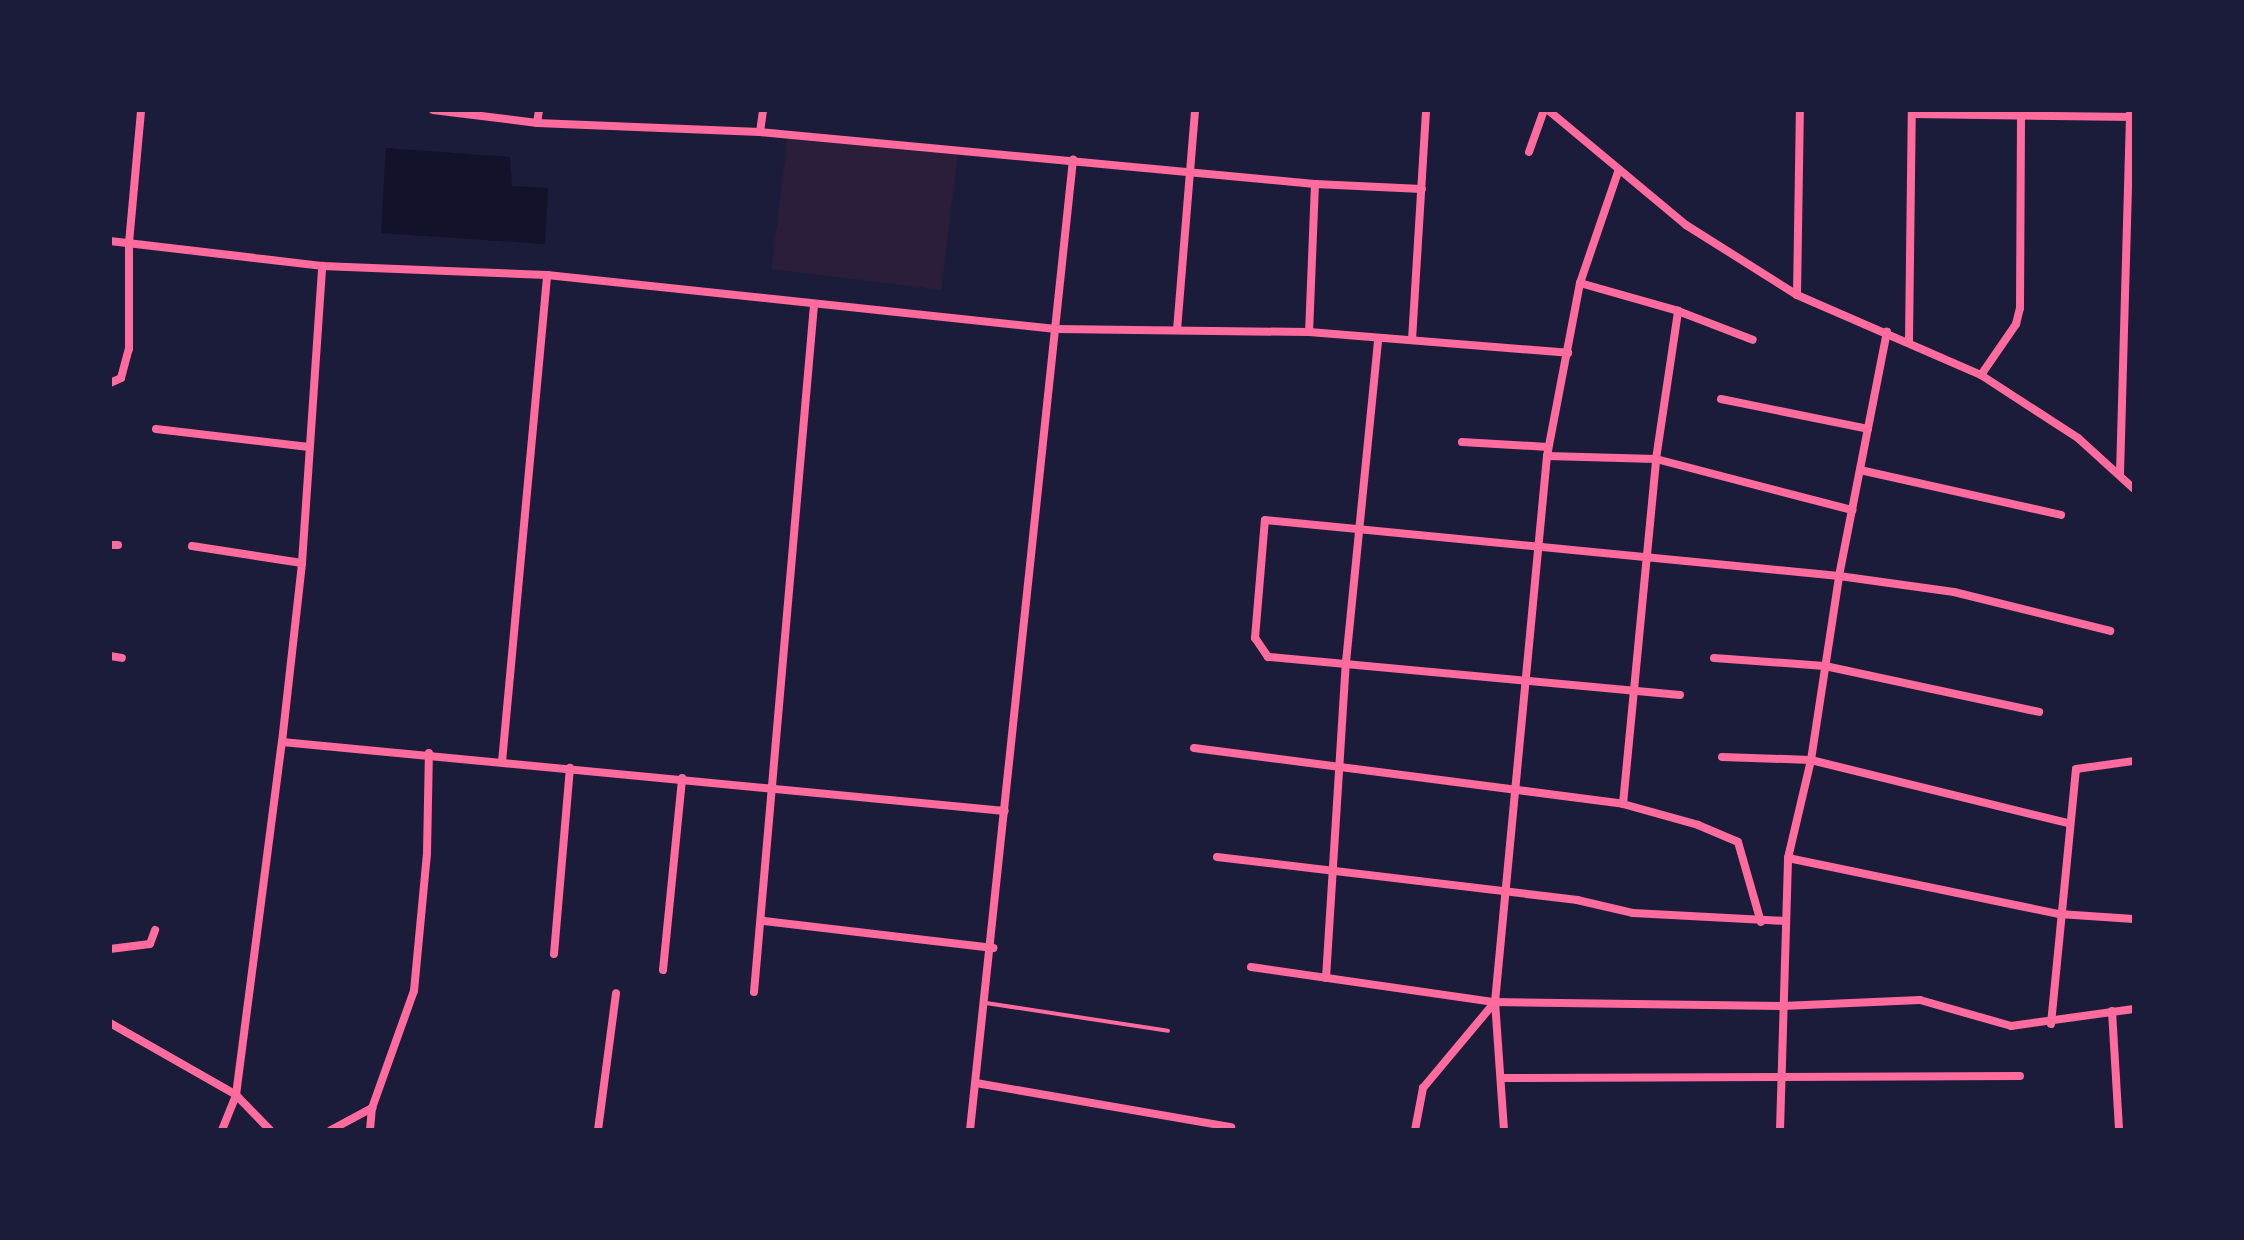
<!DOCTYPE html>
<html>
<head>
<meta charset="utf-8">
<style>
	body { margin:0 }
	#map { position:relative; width:2244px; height:1240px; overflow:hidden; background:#1b1b3a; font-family:"Sofia Sans Condensed",sans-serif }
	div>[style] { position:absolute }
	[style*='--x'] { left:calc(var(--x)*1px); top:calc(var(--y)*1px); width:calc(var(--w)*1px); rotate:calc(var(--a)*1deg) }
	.green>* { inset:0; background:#2a1e3b; transform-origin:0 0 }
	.water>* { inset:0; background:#12122b }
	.service>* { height:4px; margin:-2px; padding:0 2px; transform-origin:2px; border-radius:2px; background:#ff6b9d }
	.minor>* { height:8px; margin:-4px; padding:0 4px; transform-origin:4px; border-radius:4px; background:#ff6b9d }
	span { translate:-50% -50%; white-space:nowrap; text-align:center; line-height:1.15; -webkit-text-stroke:6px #1b1b3a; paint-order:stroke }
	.frame { position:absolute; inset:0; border:112px solid #1b1b3a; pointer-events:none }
</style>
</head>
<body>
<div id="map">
	<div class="green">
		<i style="left:788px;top:134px;width:171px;height:136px;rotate:7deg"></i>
	</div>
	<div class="water">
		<i style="clip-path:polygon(386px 148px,510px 157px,512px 186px,548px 188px,545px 244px,381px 233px)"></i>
	</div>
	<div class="service">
		<i style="--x:986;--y:1003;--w:184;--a:8.7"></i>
	</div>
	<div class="minor">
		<i style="--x:433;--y:110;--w:105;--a:7.1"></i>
		<i style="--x:537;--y:123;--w:223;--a:2.3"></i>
		<i style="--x:760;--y:132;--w:557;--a:5.35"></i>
		<i style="--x:1315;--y:184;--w:148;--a:92.3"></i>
		<i style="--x:1548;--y:110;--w:180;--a:39.8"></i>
		<i style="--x:1686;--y:225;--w:131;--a:32.2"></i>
		<i style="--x:1797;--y:295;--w:201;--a:23.5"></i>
		<i style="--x:1981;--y:375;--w:116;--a:33"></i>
		<i style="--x:2078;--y:438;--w:76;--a:42.3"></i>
		<i style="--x:1912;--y:114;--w:222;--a:0.8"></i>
		<i style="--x:537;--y:123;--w:13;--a:-81"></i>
		<i style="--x:760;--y:132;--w:22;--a:-82"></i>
		<i style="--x:1529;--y:152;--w:45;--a:-70.3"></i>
		<i style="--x:1315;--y:184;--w:107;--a:2.7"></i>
		<i style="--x:110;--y:241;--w:213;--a:6.7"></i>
		<i style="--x:322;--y:266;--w:225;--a:2.3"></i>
		<i style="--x:547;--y:275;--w:512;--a:6.06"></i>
		<i style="--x:1056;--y:329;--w:253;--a:0.7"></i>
		<i style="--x:1309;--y:332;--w:260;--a:4.6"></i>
		<i style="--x:1580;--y:283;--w:102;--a:15.9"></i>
		<i style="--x:1678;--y:311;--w:80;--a:21.1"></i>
		<i style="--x:1797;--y:295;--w:185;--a:-89.1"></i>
		<i style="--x:1177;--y:330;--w:221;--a:-85.3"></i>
		<i style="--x:1412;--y:340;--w:230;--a:-86.5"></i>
		<i style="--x:1909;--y:340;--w:230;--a:-89.3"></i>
		<i style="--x:1981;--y:375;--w:62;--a:-55.5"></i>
		<i style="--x:2016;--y:324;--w:16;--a:-76"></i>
		<i style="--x:2020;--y:308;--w:198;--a:-89.7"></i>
		<i style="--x:110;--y:383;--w:12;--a:-24"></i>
		<i style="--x:121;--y:378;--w:30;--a:-75"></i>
		<i style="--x:129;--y:349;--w:106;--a:-90"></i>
		<i style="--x:129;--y:243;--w:134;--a:-84.8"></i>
		<i style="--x:1721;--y:399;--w:150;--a:11.5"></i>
		<i style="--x:156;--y:429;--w:154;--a:6.7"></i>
		<i style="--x:1462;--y:442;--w:86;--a:3.3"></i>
		<i style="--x:1547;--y:456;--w:109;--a:1.6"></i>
		<i style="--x:1656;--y:459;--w:203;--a:14.6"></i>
		<i style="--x:1860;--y:470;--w:206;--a:12.6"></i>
		<i style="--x:2120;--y:474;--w:364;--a:-88.4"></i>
		<i style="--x:110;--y:545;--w:8;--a:0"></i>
		<i style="--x:192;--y:546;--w:111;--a:8.8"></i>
		<i style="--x:110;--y:656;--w:12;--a:9"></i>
		<i style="--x:1714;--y:658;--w:111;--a:4.1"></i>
		<i style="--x:1825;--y:666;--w:219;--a:12.1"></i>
		<i style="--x:1680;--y:695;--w:414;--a:-174.7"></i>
		<i style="--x:1268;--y:657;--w:23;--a:-124"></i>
		<i style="--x:1255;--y:638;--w:118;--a:-85.2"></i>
		<i style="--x:1265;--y:520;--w:577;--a:5.57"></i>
		<i style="--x:1839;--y:576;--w:116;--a:7.9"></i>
		<i style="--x:1954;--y:592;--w:161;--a:14"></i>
		<i style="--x:282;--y:742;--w:726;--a:5.45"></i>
		<i style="--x:1194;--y:748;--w:433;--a:7.4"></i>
		<i style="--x:1623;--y:804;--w:78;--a:15.6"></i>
		<i style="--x:1698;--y:825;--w:43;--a:23"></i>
		<i style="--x:1738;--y:842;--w:83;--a:74"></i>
		<i style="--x:1722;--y:757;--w:89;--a:1.9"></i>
		<i style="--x:1811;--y:760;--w:264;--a:13.8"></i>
		<i style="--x:502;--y:762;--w:489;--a:-84.7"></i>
		<i style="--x:1623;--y:804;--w:347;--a:-84.5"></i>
		<i style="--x:1656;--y:459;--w:150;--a:-81.5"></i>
		<i style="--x:1217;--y:857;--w:363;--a:6.8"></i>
		<i style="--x:1577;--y:900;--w:57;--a:13.1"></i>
		<i style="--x:1633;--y:913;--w:152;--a:3"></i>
		<i style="--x:1788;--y:858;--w:277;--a:11.7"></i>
		<i style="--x:2059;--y:914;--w:75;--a:3.8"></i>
		<i style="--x:764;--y:921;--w:231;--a:6.7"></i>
		<i style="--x:110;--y:949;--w:40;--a:-7.1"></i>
		<i style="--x:150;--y:944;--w:15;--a:-70"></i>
		<i style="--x:554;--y:954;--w:187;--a:-85.1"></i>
		<i style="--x:1251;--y:967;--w:246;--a:8.2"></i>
		<i style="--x:663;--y:970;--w:193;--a:-84.3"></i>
		<i style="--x:1326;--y:978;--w:317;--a:-86.4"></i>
		<i style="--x:1346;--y:662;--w:323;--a:-84.3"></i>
		<i style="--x:754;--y:992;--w:690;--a:-85.01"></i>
		<i style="--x:2112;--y:1011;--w:119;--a:86.6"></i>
		<i style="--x:110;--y:1023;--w:145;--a:29.7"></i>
		<i style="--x:236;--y:1095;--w:49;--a:45.8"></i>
		<i style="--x:2051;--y:1024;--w:256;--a:-84.4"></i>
		<i style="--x:2076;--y:769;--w:59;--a:-7.9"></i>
		<i style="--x:1502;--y:1078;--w:518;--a:-0.22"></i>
		<i style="--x:976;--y:1083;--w:259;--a:9.8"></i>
		<i style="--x:222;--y:1130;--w:38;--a:-68"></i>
		<i style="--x:236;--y:1095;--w:356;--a:-82.6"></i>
		<i style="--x:282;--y:742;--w:180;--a:-83.6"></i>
		<i style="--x:302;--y:563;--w:298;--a:-86.1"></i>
		<i style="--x:331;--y:1130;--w:47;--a:-28.2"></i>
		<i style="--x:370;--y:1130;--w:22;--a:-85"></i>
		<i style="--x:372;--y:1108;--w:124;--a:-70.3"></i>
		<i style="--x:414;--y:991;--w:139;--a:-84.6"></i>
		<i style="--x:427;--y:853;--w:100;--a:-88.9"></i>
		<i style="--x:598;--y:1130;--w:138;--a:-82.5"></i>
		<i style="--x:970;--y:1130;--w:976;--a:-83.94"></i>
		<i style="--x:1415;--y:1130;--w:43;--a:-79.2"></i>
		<i style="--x:1423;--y:1088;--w:112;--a:-50.1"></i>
		<i style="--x:1495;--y:1002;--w:548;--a:-84.56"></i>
		<i style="--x:1547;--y:456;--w:176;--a:-79.2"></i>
		<i style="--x:1580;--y:283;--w:120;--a:-71.1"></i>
		<i style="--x:1504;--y:1130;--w:128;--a:-94"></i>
		<i style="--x:1495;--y:1002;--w:287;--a:0.8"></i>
		<i style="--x:1782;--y:1006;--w:138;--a:-2.5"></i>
		<i style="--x:1920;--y:1000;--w:95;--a:15.9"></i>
		<i style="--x:2011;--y:1026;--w:124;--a:-7.9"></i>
		<i style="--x:1780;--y:1130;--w:272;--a:-88.3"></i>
		<i style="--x:1788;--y:858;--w:101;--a:-76.8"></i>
		<i style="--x:1811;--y:760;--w:186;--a:-81.3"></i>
		<i style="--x:1839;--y:576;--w:249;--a:-78.9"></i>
	</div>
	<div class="frame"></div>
</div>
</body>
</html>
